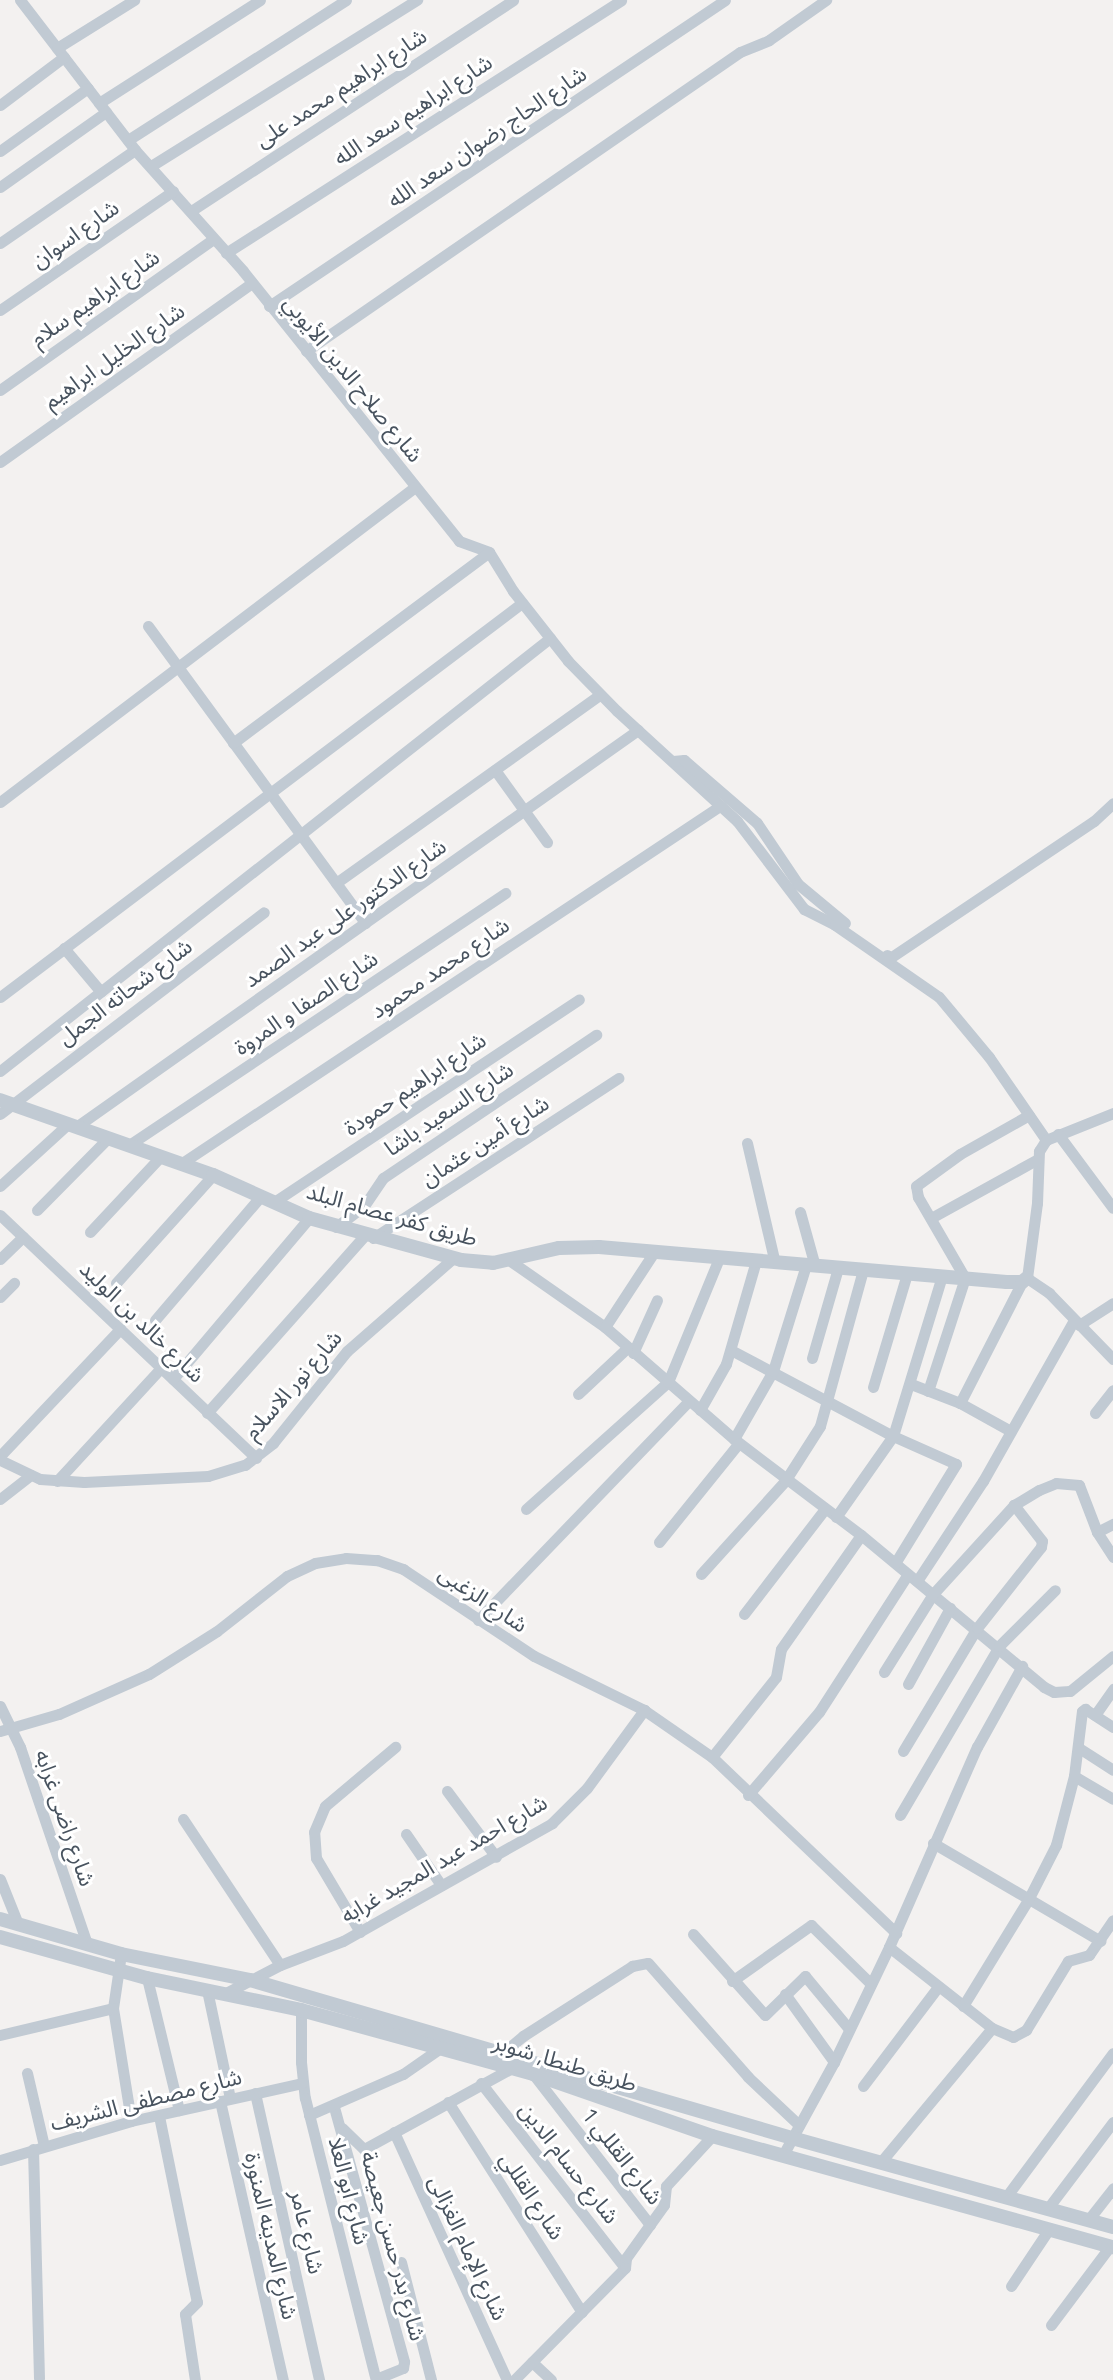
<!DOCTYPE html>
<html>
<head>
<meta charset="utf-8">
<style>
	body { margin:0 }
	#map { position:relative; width:1113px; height:2380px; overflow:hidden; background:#f3f1f0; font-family:"Titillium Web","Noto Sans Arabic",sans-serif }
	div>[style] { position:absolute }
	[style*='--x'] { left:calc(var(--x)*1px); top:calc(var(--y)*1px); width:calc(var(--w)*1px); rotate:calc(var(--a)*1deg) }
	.minor>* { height:11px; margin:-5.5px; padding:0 5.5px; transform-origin:5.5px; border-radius:5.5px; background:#c1cad3 }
	.tertiary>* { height:14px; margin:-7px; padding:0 7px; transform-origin:7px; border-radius:7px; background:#c1cad3 }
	span { translate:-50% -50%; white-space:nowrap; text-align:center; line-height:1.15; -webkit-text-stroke:6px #fff; paint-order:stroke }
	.street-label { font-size:22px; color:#48535f }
</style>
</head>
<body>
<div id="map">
	<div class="minor">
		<i style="--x:20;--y:0;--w:189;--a:52.5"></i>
		<i style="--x:135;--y:150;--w:162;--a:48.2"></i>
		<i style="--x:243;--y:271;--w:346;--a:51.3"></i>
		<i style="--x:459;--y:541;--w:32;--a:20"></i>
		<i style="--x:489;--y:552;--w:46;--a:58.4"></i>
		<i style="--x:513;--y:591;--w:89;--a:51.8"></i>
		<i style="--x:568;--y:661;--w:70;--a:45.6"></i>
		<i style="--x:617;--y:711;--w:163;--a:42.5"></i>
		<i style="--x:737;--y:821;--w:111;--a:52.7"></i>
		<i style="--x:804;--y:909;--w:35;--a:27"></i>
		<i style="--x:835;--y:925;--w:126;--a:34.7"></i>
		<i style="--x:939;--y:997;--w:78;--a:50.2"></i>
		<i style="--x:989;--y:1057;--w:101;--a:55.5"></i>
		<i style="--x:57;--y:48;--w:91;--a:-31.9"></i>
		<i style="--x:99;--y:103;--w:191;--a:-32.6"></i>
		<i style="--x:0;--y:105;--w:80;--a:-36.9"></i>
		<i style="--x:128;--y:140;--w:259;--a:-32.7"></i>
		<i style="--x:0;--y:151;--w:108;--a:-35.6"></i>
		<i style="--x:151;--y:166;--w:314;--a:-32"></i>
		<i style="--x:0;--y:187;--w:130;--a:-35.3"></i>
		<i style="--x:191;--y:211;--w:385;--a:-33.2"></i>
		<i style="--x:0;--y:243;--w:164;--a:-34.6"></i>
		<i style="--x:226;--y:253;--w:469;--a:-32.6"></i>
		<i style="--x:269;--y:306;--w:549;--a:-33.86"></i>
		<i style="--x:0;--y:310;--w:210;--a:-34.5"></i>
		<i style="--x:306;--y:351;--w:527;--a:-34.56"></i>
		<i style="--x:740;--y:52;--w:31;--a:-22"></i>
		<i style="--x:769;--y:40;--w:70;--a:-35.1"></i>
		<i style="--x:0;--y:390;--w:261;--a:-35.3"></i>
		<i style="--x:0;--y:462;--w:309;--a:-35.4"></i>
		<i style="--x:148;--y:626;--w:368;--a:53.8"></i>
		<i style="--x:233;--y:743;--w:319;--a:-36.7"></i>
		<i style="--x:673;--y:761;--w:11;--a:-5"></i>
		<i style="--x:684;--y:760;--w:96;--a:40.8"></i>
		<i style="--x:757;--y:823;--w:73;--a:56.1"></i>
		<i style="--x:798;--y:884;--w:61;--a:39.7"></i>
		<i style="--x:495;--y:770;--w:89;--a:54.2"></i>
		<i style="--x:0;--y:802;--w:521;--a:-37.2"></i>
		<i style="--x:336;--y:883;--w:324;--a:-35.5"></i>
		<i style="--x:64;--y:948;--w:57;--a:49.9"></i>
		<i style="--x:887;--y:955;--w:5;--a:90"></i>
		<i style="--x:887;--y:960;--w:249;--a:-33.9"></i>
		<i style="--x:1094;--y:821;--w:26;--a:-43"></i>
		<i style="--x:0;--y:997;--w:654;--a:-37.05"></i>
		<i style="--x:0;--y:1071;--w:700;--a:-38.21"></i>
		<i style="--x:1113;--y:1113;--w:72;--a:158.1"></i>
		<i style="--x:1046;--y:1140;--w:13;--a:122"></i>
		<i style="--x:1039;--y:1151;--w:52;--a:92.2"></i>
		<i style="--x:1037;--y:1203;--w:76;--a:97.6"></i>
		<i style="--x:1027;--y:1278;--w:27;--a:34"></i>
		<i style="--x:1049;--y:1293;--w:92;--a:45.9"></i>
		<i style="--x:0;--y:1114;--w:332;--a:-37.4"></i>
		<i style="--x:76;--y:1127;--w:688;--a:-35.24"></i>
		<i style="--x:1058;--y:1134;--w:92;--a:53.4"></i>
		<i style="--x:747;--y:1143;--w:123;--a:76.9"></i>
		<i style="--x:129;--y:1145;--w:453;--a:-33.8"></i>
		<i style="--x:182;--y:1163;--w:646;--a:-33.57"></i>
		<i style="--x:0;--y:1186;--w:92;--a:-42.4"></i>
		<i style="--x:274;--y:1202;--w:366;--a:-33.6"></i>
		<i style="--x:37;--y:1210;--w:101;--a:-45.4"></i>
		<i style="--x:800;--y:1212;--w:56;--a:74.5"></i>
		<i style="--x:0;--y:1215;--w:353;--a:43.5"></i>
		<i style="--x:931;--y:1218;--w:120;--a:-28.9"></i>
		<i style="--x:336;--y:1227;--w:35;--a:-37"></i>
		<i style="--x:364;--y:1206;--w:34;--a:-56"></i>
		<i style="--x:383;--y:1178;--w:257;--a:-33.9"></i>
		<i style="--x:90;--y:1232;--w:104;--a:-46.9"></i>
		<i style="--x:373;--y:1238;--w:293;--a:-33.1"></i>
		<i style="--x:0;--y:1259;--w:32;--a:-44"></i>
		<i style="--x:509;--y:1260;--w:117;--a:34.9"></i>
		<i style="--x:605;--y:1327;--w:171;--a:41"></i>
		<i style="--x:734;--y:1439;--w:159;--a:37.1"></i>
		<i style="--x:861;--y:1535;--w:238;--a:39.7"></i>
		<i style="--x:1044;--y:1687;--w:11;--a:27"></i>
		<i style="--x:1054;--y:1692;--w:16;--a:-4"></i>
		<i style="--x:1070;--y:1691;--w:55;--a:-39.1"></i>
		<i style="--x:116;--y:1283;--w:145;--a:-48.1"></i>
		<i style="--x:0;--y:1297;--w:20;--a:-45"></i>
		<i style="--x:155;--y:1320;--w:163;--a:-49.5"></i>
		<i style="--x:1079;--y:1325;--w:40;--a:-32.9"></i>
		<i style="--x:605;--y:1327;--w:90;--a:-56.8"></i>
		<i style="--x:731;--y:1350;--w:183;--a:28"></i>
		<i style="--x:893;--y:1436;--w:69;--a:24"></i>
		<i style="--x:956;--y:1464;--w:116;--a:121.6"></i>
		<i style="--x:633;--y:1353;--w:58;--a:-65.6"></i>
		<i style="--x:812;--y:1358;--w:94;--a:-73.9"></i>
		<i style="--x:173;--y:1379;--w:211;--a:-49.8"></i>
		<i style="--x:911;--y:1384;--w:53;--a:21.2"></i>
		<i style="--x:960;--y:1403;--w:56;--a:28.9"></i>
		<i style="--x:873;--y:1387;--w:118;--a:-73.3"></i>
		<i style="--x:928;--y:1391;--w:119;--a:-71.9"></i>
		<i style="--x:965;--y:1278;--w:94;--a:-120.1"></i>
		<i style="--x:918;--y:1197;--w:11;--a:-100"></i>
		<i style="--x:916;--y:1186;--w:54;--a:-36"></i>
		<i style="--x:960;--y:1154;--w:79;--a:-29.5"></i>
		<i style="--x:578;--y:1394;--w:67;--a:-43.2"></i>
		<i style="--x:960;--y:1403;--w:136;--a:-62.9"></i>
		<i style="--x:700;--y:1410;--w:53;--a:-60.5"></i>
		<i style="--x:726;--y:1364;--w:107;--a:-73.8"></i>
		<i style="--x:207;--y:1413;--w:238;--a:-48.4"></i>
		<i style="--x:1095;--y:1413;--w:29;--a:-52"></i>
		<i style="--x:734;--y:1439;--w:78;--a:-60.2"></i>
		<i style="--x:773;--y:1371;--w:111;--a:-72.7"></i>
		<i style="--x:0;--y:1456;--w:175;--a:-46.6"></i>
		<i style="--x:0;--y:1460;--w:44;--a:25.4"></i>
		<i style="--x:40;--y:1479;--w:44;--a:3.9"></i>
		<i style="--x:84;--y:1482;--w:124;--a:-2.8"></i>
		<i style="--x:208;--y:1476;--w:39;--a:-17"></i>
		<i style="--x:245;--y:1465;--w:36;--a:-38"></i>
		<i style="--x:273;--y:1443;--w:118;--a:-51.2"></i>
		<i style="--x:347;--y:1351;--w:140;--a:-41.2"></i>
		<i style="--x:57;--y:1481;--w:154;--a:-47.4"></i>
		<i style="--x:0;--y:1499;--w:39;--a:-38"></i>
		<i style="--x:526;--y:1509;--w:191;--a:-41.8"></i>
		<i style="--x:668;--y:1382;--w:134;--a:-67.6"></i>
		<i style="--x:836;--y:1517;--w:99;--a:-54.9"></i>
		<i style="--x:893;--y:1436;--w:167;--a:-73"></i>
		<i style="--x:1097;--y:1532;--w:18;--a:-27"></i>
		<i style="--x:659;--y:1542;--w:127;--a:-51.1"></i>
		<i style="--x:701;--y:1574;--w:125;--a:-47.9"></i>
		<i style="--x:785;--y:1481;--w:65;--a:-57.5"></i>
		<i style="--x:820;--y:1426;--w:162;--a:-74.6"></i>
		<i style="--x:917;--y:1581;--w:120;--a:-56.6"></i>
		<i style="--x:983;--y:1481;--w:185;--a:-60.5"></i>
		<i style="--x:744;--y:1614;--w:133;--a:-52.4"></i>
		<i style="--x:478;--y:1620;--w:304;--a:-46.1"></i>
		<i style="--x:884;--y:1672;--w:92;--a:-57.9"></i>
		<i style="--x:933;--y:1594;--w:120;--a:-47.7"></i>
		<i style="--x:1014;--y:1505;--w:29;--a:-31"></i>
		<i style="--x:1039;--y:1490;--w:18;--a:-22"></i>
		<i style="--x:1056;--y:1483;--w:23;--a:5"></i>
		<i style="--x:1079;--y:1485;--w:50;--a:69"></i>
		<i style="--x:1097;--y:1532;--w:30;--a:57"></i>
		<i style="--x:908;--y:1684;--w:87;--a:-61.1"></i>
		<i style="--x:0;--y:1706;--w:46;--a:64"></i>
		<i style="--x:20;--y:1747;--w:208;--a:71.2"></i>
		<i style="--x:1095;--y:1715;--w:32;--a:-55"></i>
		<i style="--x:0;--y:1731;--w:61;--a:-16.1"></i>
		<i style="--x:59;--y:1714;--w:98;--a:-24"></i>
		<i style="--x:149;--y:1674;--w:80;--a:-32.3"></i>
		<i style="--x:217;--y:1631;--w:89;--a:-38.2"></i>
		<i style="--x:287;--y:1576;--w:31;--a:-25"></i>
		<i style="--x:315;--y:1563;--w:31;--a:-9"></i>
		<i style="--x:346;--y:1558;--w:31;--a:4"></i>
		<i style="--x:377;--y:1560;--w:28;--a:19"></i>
		<i style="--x:403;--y:1569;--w:157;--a:33.6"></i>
		<i style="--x:534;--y:1656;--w:123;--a:26.1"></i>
		<i style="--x:644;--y:1710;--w:83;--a:34.7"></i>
		<i style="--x:712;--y:1757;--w:255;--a:43.7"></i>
		<i style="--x:1079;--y:1748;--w:40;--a:32.9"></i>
		<i style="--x:903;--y:1751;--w:144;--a:-59"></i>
		<i style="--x:977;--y:1628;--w:103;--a:-51.7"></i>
		<i style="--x:1041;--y:1547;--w:6;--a:-81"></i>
		<i style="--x:1042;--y:1541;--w:46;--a:-127.9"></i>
		<i style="--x:712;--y:1757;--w:102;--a:-51.3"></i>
		<i style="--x:776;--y:1677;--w:28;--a:-80"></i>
		<i style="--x:781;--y:1649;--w:139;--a:-54.9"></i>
		<i style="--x:1074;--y:1776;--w:45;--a:30.5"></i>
		<i style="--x:447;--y:1791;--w:82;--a:53.4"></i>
		<i style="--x:748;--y:1795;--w:109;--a:-49.5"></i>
		<i style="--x:819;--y:1712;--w:164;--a:-57.2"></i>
		<i style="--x:900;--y:1815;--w:196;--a:-59.6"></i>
		<i style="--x:999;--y:1646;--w:79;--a:-45"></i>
		<i style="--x:183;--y:1819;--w:175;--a:56.4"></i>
		<i style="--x:406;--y:1834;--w:62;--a:55.5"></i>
		<i style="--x:933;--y:1843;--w:194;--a:30.3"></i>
		<i style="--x:0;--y:1879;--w:48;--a:68.2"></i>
		<i style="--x:360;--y:1932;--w:86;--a:-120.7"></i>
		<i style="--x:316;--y:1858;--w:26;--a:-94"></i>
		<i style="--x:314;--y:1832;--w:28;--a:-67"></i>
		<i style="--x:325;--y:1806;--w:92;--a:-40.1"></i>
		<i style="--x:693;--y:1934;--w:108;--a:48.4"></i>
		<i style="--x:765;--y:2015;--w:56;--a:-44.3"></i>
		<i style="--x:805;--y:1976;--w:69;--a:50.3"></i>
		<i style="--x:889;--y:1947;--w:131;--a:38.2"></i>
		<i style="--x:992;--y:2028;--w:23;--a:23"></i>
		<i style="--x:1013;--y:2037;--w:15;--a:-28"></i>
		<i style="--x:1026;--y:2030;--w:81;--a:-58.7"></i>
		<i style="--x:1068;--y:1961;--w:22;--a:-16"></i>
		<i style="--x:1089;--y:1955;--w:42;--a:-55.6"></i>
		<i style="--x:121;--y:1954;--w:55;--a:98.4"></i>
		<i style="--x:113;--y:2008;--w:114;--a:80.9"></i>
		<i style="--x:147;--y:1978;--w:136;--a:76.4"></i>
		<i style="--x:732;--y:1981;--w:97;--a:-35.3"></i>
		<i style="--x:811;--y:1925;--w:84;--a:44.5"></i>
		<i style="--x:207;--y:1990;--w:110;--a:78"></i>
		<i style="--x:224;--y:1994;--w:63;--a:-27.4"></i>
		<i style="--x:280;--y:1965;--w:67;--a:-20.9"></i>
		<i style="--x:343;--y:1941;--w:240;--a:-29.4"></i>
		<i style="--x:552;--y:1823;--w:49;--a:-45"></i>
		<i style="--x:587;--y:1788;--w:97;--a:-53.8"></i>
		<i style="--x:785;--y:1994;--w:84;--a:54.2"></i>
		<i style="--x:963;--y:2006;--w:124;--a:-58.5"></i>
		<i style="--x:1028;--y:1900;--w:62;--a:-63"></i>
		<i style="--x:1056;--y:1845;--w:71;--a:-75.4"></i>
		<i style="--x:1074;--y:1776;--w:65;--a:-83"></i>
		<i style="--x:1082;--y:1711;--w:4;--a:-34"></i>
		<i style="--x:1085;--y:1709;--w:33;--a:33"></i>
		<i style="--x:301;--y:2010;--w:52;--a:90"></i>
		<i style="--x:301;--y:2062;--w:36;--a:84"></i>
		<i style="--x:305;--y:2098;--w:291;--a:75.9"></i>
		<i style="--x:0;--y:2035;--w:116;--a:-13.4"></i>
		<i style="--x:503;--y:2059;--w:15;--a:-58"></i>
		<i style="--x:511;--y:2046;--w:16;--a:-40"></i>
		<i style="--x:523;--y:2036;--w:130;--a:-32.7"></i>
		<i style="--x:632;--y:1966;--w:16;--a:-11"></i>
		<i style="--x:648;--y:1963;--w:152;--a:48.7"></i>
		<i style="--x:748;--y:2077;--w:70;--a:43.3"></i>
		<i style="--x:27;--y:2073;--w:75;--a:76.9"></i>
		<i style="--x:533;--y:2074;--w:191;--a:52.2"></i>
		<i style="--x:481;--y:2083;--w:234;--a:52.1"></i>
		<i style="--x:863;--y:2086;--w:124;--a:-52.9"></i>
		<i style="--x:255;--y:2093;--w:294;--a:77.4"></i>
		<i style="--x:220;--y:2101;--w:286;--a:77.3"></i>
		<i style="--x:448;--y:2102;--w:249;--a:57.5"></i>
		<i style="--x:334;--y:2107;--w:264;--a:74.6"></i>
		<i style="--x:404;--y:2362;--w:6;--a:99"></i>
		<i style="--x:403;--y:2368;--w:29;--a:158"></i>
		<i style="--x:309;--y:2115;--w:103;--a:-23.6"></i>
		<i style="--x:403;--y:2074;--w:44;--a:-34.8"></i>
		<i style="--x:159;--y:2116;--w:190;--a:78.5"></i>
		<i style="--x:197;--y:2302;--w:17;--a:135"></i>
		<i style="--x:185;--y:2314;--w:67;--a:81.4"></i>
		<i style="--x:342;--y:2128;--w:30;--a:44"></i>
		<i style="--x:364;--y:2149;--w:169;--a:-28.7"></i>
		<i style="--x:394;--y:2132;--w:273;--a:65.5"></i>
		<i style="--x:33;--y:2149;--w:229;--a:88.5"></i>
		<i style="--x:783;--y:2155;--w:106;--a:-61.3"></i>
		<i style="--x:834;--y:2062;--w:127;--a:-64.4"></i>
		<i style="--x:889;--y:1947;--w:219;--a:-66.3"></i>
		<i style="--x:977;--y:1747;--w:93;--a:-60.9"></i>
		<i style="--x:0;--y:2160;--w:137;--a:-16.6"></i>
		<i style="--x:131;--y:2121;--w:175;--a:-12.5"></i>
		<i style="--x:880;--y:2163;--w:175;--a:-50.3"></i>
		<i style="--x:1006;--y:2197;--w:179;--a:-53.4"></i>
		<i style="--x:1048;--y:2208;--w:108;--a:-52.9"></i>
		<i style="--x:1089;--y:2219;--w:39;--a:-52"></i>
		<i style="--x:401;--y:2262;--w:122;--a:75.7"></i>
		<i style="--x:1011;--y:2286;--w:69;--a:-56.3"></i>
		<i style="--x:1051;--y:2325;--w:99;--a:-53.2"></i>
		<i style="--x:532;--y:2362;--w:26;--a:43"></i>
		<i style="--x:514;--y:2380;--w:158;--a:-45.3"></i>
		<i style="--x:625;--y:2268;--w:10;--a:-84"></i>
		<i style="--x:626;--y:2258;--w:65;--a:-54.4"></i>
		<i style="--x:664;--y:2205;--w:19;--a:-84"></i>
		<i style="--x:666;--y:2186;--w:68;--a:-47.4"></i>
	</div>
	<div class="tertiary">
		<i style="--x:0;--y:1100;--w:226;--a:19.4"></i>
		<i style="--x:213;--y:1175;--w:105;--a:24.1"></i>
		<i style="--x:309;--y:1218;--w:158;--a:15.4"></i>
		<i style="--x:461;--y:1260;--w:32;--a:5"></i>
		<i style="--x:493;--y:1263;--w:68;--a:-12.8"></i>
		<i style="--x:559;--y:1248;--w:40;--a:-1.4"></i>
		<i style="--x:599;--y:1247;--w:409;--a:4.9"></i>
		<i style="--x:1007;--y:1282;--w:15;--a:0"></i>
		<i style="--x:1022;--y:1282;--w:6;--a:-39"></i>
		<i style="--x:0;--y:1919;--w:126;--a:16.1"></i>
		<i style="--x:121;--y:1954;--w:132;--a:11.4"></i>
		<i style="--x:250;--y:1980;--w:565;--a:16.25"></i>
		<i style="--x:792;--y:2138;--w:333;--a:15.5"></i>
		<i style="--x:0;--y:1937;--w:153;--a:15.6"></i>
		<i style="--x:147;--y:1978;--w:157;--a:11.7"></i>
		<i style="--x:301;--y:2010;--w:241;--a:15.4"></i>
		<i style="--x:533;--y:2074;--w:189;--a:19.1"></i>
		<i style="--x:712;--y:2136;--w:416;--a:15.5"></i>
	</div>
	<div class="street-label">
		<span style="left:341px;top:88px;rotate:-33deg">شارع ابراهيم محمد على</span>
		<span style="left:413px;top:110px;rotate:-33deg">شارع ابراهيم سعد الله</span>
		<span style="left:487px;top:137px;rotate:-34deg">شارع الحاج رضوان سعد الله</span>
		<span style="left:75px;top:234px;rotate:-35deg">شارع اسوان</span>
		<span style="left:95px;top:298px;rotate:-35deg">شارع ابراهيم سلام</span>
		<span style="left:114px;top:356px;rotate:-35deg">شارع الخليل ابراهيم</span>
		<span style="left:353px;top:379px;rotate:51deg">شارع صلاح الدين الأيوبي</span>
		<span style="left:345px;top:913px;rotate:-35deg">شارع الدكتور على عبد الصمد</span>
		<span style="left:440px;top:968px;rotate:-34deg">شارع محمد محمود</span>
		<span style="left:125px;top:992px;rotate:-37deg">شارع شحاته الجمل</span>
		<span style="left:306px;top:1003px;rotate:-34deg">شارع الصفا و المروة</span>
		<span style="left:415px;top:1084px;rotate:-34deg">شارع ابراهيم حمودة</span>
		<span style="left:449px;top:1109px;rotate:-34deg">شارع السعيد باشا</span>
		<span style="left:485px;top:1141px;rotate:-33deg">شارع أمين عثمان</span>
		<span style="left:392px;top:1215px;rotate:16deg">طريق كفر عصام البلد</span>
		<span style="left:142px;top:1322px;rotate:44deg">شارع خالد بن الوليد</span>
		<span style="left:293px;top:1385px;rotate:-49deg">شارع نور الاسلام</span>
		<span style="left:483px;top:1599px;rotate:34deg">شارع الزغبى</span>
		<span style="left:65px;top:1818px;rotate:71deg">شارع راضى غرابه</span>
		<span style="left:444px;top:1859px;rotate:-30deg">شارع احمد عبد المجيد غرابه</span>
		<span style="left:565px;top:2063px;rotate:17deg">طريق طنطا, شوبر</span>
		<span style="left:146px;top:2100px;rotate:-14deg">شارع مصطفى الشريف</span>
		<span style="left:622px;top:2156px;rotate:52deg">شارع القللي 1</span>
		<span style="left:569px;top:2163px;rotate:52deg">شارع حسام الدين</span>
		<span style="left:349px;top:2191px;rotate:76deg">شارع ابو العلا</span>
		<span style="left:532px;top:2196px;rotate:57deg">شارع القللي</span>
		<span style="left:307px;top:2232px;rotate:77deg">شارع عامر</span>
		<span style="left:271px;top:2236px;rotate:77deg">شارع المدينه المنورة</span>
		<span style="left:393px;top:2246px;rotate:75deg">شارع بدر حسن جعيصة</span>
		<span style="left:468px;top:2248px;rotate:65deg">شارع الإمام الغزالى</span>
	</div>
</div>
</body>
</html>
